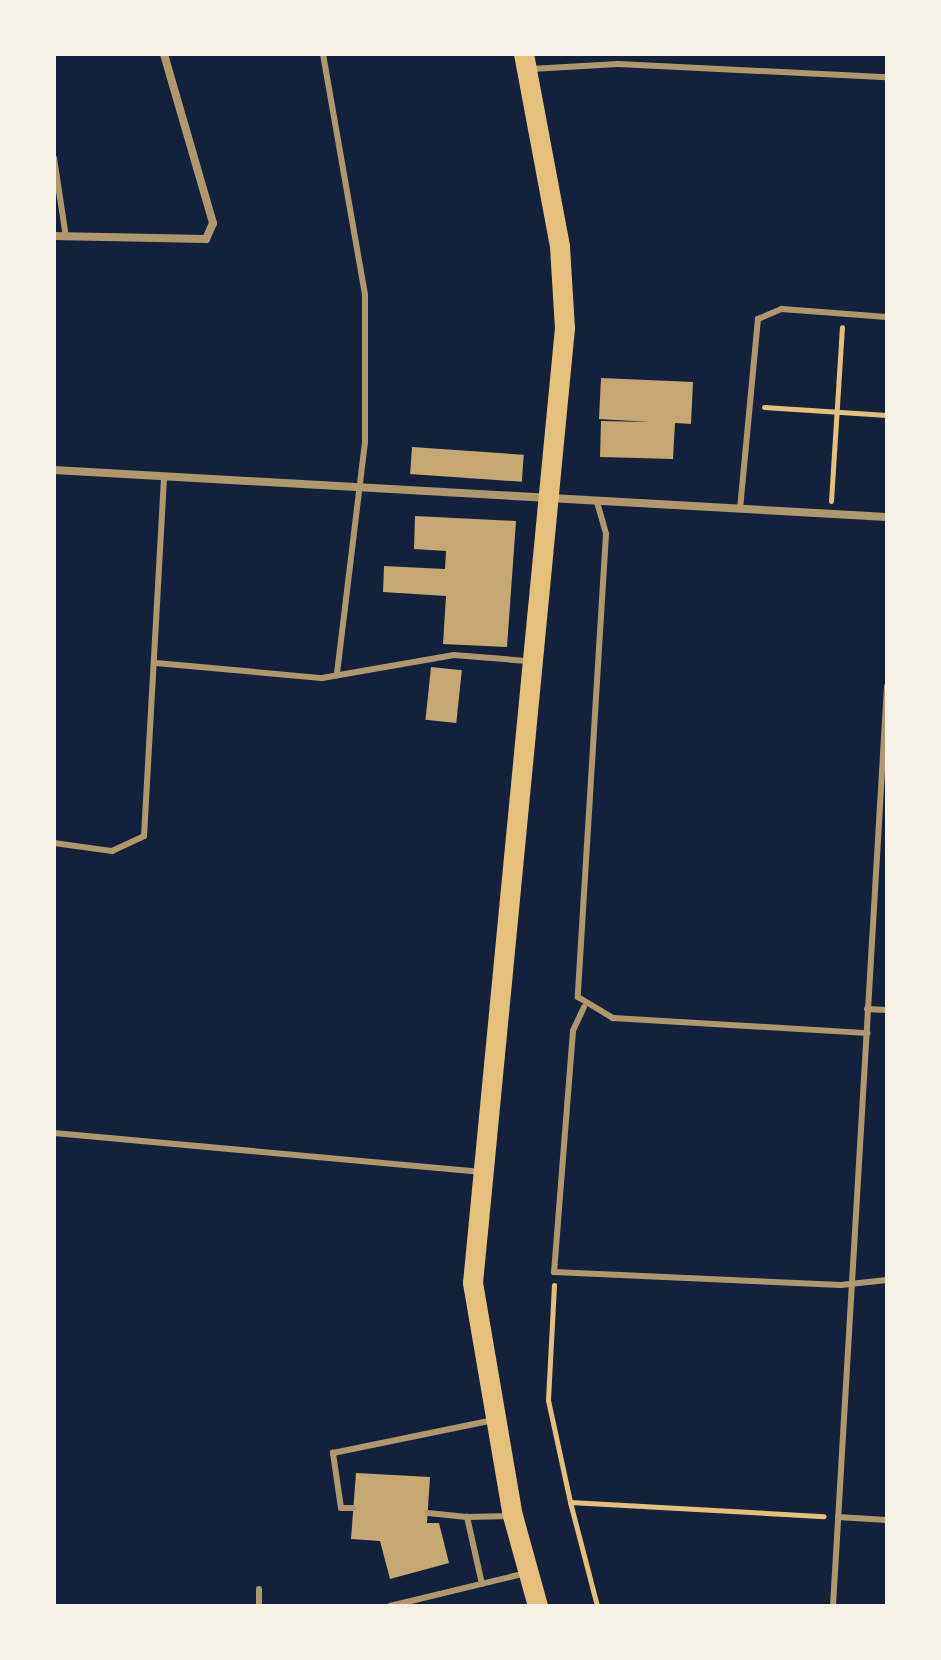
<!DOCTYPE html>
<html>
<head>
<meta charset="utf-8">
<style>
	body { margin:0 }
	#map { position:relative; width:941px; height:1660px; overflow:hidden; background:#14213d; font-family:"Asap Condensed",sans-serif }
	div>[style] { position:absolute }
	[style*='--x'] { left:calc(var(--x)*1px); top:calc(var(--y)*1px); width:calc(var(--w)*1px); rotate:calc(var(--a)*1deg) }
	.building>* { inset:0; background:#c6a872; transform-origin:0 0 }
	.path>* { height:5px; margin:-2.5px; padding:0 2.5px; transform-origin:2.5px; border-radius:2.5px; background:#e5c07b }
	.service>* { height:6px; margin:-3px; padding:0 3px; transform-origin:3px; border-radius:3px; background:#b1986c }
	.minor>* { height:8px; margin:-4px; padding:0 4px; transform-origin:4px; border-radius:4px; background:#b1986c }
	.primary>* { height:20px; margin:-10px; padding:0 10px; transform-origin:10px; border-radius:10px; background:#e5c07b }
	span { translate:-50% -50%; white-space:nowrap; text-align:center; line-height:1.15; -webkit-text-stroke:8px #f6f1e7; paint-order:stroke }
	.frame { position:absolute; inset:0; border:56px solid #f6f1e7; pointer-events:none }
</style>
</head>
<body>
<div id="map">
	<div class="building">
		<i style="clip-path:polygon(601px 378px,693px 382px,691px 424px,675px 423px,673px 459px,600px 457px,601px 421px,650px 422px,599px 419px)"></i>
		<i style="left:412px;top:447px;width:112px;height:27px;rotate:4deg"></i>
		<i style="clip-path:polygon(415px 516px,516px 521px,507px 647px,443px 644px,446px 596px,383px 592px,384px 566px,445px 569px,446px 551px,414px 549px)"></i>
		<i style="left:431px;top:667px;width:31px;height:53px;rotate:6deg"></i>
		<i style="clip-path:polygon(356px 1473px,430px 1477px,427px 1523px,439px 1523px,449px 1563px,390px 1579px,380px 1541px,351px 1539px)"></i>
	</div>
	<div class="path">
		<i style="--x:764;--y:407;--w:123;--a:3.7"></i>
		<i style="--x:831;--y:501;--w:174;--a:-86.4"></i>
		<i style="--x:554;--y:1285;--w:115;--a:93"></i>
		<i style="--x:548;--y:1400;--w:104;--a:77.8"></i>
		<i style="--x:570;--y:1502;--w:254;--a:3.2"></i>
		<i style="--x:570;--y:1502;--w:107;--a:75.4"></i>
	</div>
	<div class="service">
		<i style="--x:323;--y:54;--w:245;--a:80.1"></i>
		<i style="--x:365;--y:295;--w:147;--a:90"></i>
		<i style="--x:365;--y:442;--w:235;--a:96.9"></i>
		<i style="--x:531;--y:69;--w:87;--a:-3.3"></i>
		<i style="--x:618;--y:64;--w:269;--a:2.8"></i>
		<i style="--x:54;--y:158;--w:80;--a:81.4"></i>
		<i style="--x:597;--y:502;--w:33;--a:74"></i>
		<i style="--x:606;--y:534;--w:464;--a:93.5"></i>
		<i style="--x:578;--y:997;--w:41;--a:31"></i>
		<i style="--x:613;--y:1018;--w:255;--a:3.4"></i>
		<i style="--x:740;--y:509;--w:191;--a:-84.6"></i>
		<i style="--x:758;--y:319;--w:26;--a:-23"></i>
		<i style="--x:782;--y:309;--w:105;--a:4.4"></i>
		<i style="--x:156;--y:663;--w:167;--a:5.2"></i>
		<i style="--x:322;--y:678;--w:134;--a:-9.9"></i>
		<i style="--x:454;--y:655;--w:73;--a:4.7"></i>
		<i style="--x:54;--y:843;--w:59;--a:7.9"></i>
		<i style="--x:112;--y:851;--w:35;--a:-25"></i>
		<i style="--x:144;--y:836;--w:360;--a:-86.8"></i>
		<i style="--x:584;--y:1007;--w:26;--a:115"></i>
		<i style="--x:573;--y:1031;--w:242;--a:94.5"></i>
		<i style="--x:554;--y:1272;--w:287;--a:2.6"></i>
		<i style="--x:841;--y:1285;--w:46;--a:-6.2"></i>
		<i style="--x:867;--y:1009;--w:20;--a:3"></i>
		<i style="--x:54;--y:1133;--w:427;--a:5.2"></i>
		<i style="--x:353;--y:1508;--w:12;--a:180"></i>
		<i style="--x:341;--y:1508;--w:56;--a:-98.3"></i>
		<i style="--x:333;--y:1453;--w:164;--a:-11.6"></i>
		<i style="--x:428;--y:1513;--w:39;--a:6"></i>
		<i style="--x:838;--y:1517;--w:49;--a:3.5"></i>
		<i style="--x:482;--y:1584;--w:69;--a:-102.6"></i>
		<i style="--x:467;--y:1517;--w:44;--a:-1.3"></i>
		<i style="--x:259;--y:1606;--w:17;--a:-90"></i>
		<i style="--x:390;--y:1606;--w:140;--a:-13.6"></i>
		<i style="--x:833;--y:1606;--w:921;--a:-86.64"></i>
	</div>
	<div class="minor">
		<i style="--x:54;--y:236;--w:152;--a:1.1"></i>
		<i style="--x:206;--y:239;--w:17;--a:-66"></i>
		<i style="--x:213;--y:223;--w:176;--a:-106.2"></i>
		<i style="--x:54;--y:470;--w:834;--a:3.23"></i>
	</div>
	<div class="primary">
		<i style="--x:524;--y:54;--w:196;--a:79.4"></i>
		<i style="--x:560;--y:247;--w:81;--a:86.5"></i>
		<i style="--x:565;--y:328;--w:959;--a:95.5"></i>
		<i style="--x:473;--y:1283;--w:236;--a:80.3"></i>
		<i style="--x:513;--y:1516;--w:93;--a:74.5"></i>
	</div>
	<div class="frame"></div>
</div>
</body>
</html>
